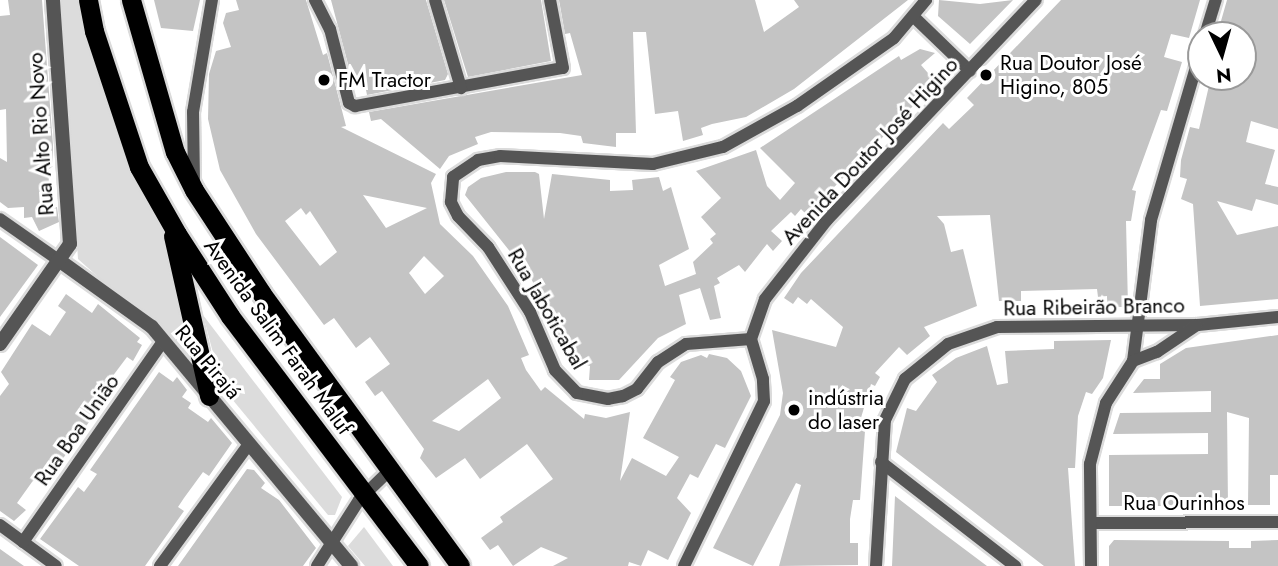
<!DOCTYPE html>
<html>
<head>
<meta charset="utf-8">
<style>
	body { margin:0 }
	#map { position:relative; width:1278px; height:566px; overflow:hidden; background:#fff; font-family:Jost,sans-serif }
	div>[style] { position:absolute }
	[style*='--x'] { left:calc(var(--x)*1px); top:calc(var(--y)*1px); width:calc(var(--w)*1px); rotate:calc(var(--a)*1deg) }
	.green>* { inset:0; background:#dcdcdc }
	.building>* { inset:0; background:#c4c4c4 }
	.roads { filter:drop-shadow(2px 0 #dbdbdb) drop-shadow(-2px 0 #dbdbdb) drop-shadow(0 2px #dbdbdb) drop-shadow(0 -2px #dbdbdb) }
	.minor>* { height:12px; margin:-6px; padding:0 6px; transform-origin:6px; border-radius:6px; background:#555 }
	.tertiary>* { height:14px; margin:-7px; padding:0 7px; transform-origin:7px; border-radius:7px; background:#555 }
	.trunk>* { height:19px; margin:-9.5px; padding:0 9.5px; transform-origin:9.5px; border-radius:9.5px; background:#000 }
	.dots>* { width:19px; height:19px; translate:-50% -50%; box-sizing:border-box; border:4px solid #fff; border-radius:50% }
	span { translate:-50% -50%; white-space:nowrap; text-align:center; line-height:1.15; -webkit-text-stroke:6px #fff; paint-order:stroke }
	.poi-label { font-size:21px; color:#000 }
	.left { translate:0 -50%; text-align:left }
	.street-label { font-size:21px; color:#000 }
	.north { position:absolute; left:1187px; top:21px; width:70px; height:70px; box-sizing:border-box; background:#fff; border:2px solid #999; border-radius:50%; rotate:175deg; font-size:19px; font-weight:700; line-height:28px; text-align:center; color:#000 }
	.north::after { content:''; display:block; margin:auto; width:24px; height:32px; background:#000; clip-path:polygon(50% 0,100% 100%,50% 72%,0 100%) }
</style>
</head>
<body>
<div id="map">
	<div class="green">
		<i style="clip-path:polygon(61px 0,80px 0,93px 63px,125px 160px,167px 233px,190px 359px,78px 259px)"></i>
		<i style="clip-path:polygon(203px 315px,342px 497px,335px 515px,328px 515px,222px 387px)"></i>
		<i style="clip-path:polygon(364px 527px,393px 566px,365px 566px,348px 546px)"></i>
	</div>
	<div class="building">
		<i style="clip-path:polygon(8px 0,42px 0,53px 145px,53px 166px,48px 170px,51px 208px,57px 207px,59px 222px,39px 231px,32px 217px,24px 218px,24px 207px,8px 208px,0 202px,0 158px,7px 162px,6px 109px,0 110px,0 16px,10px 15px)"></i>
		<i style="clip-path:polygon(154px 0,200px 0,193px 31px,161px 28px)"></i>
		<i style="clip-path:polygon(evenodd,236px 0,306px 0,323px 55px,327px 53px,346px 126px,341px 127px,436px 174px,431px 183px,440px 224px,473px 256px,508px 306px,529px 355px,521px 358px,526px 370px,541px 391px,545px 387px,584px 419px,585px 414px,606px 418px,630px 412px,620px 481px,632px 458px,666px 476px,679px 457px,643px 438px,675px 380px,670px 377px,681px 362px,701px 355px,707px 358px,709px 354px,727px 358px,741px 371px,751px 396px,725px 448px,716px 444px,698px 478px,690px 474px,677px 498px,691px 513px,668px 560px,648px 550px,641px 566px,629px 562px,628px 566px,553px 566px,568px 558px,541px 547px,513px 566px,498px 545px,490px 550px,481px 538px,503px 522px,500px 517px,553px 479px,527px 444px,480px 479px,465px 458px,436px 478px,420px 458px,424px 449px,382px 391px,375px 396px,365px 382px,390px 364px,370px 337px,356px 348px,334px 318px,324px 325px,256px 234px,220px 170px,208px 119px,209px 74px,216px 51px,231px 47px,223px 23px,226px 13px,239px 10px,236px 0,363px 195px,427px 208px,386px 228px,363px 195px,236px 0,301px 208px,306px 215px,310px 211px,337px 252px,320px 266px,285px 221px,301px 208px,236px 0,424px 256px,444px 276px,425px 294px,409px 273px,424px 256px,236px 0,488px 379px,501px 398px,459px 431px,432px 421px,488px 379px)"></i>
		<i style="clip-path:polygon(331px 0,426px 0,448px 74px,445px 80px,367px 95px,364px 80px,353px 83px)"></i>
		<i style="clip-path:polygon(444px 0,541px 0,551px 61px,468px 77px)"></i>
		<i style="clip-path:polygon(559px 0,755px 0,764px 32px,799px 7px,794px 0,908px 0,794px 89px,746px 117px,712px 124px,701px 128px,703px 135px,683px 141px,678px 111px,655px 114px,646px 32px,633px 32px,636px 133px,616px 133px,616px 147px,583px 143px,581px 136px,560px 133px,491px 132px,475px 137px,478px 144px,449px 156px,440px 169px,381px 119px,371px 121px,369px 112px,582px 75px,570px 33px,565px 34px)"></i>
		<i style="clip-path:polygon(939px 0,980px 4px,1013px 0,970px 44px,938px 16px)"></i>
		<i style="clip-path:polygon(1061px 0,1200px 0,1189px 38px,1171px 34px,1164px 57px,1182px 62px,1167px 111px,1161px 110px,1132px 190px,1136px 191px,1131px 221px,1126px 221px,1128px 307px,1107px 307px,1107px 296px,1098px 297px,1097px 289px,1021px 291px,1021px 301px,999px 301px,990px 215px,937px 216px,944px 224px,951px 252px,963px 249px,977px 306px,924px 327px,930px 336px,907px 355px,899px 347px,875px 373px,880px 377px,875px 386px,871px 384px,858px 428px,865px 431px,860px 500px,853px 500px,850px 519px,850px 543px,858px 543px,858px 565px,779px 566px,801px 485px,796px 483px,753px 566px,713px 548px,780px 415px,783px 393px,772px 330px,836px 347px,843px 327px,811px 299px,807px 304px,798px 297px,793px 304px,784px 298px,801px 273px,943px 123px,949px 129px,974px 105px,967px 98px)"></i>
		<i style="clip-path:polygon(1227px 0,1278px 0,1278px 129px,1251px 121px,1246px 142px,1275px 150px,1265px 184px,1278px 187px,1278px 205px,1256px 199px,1252px 211px,1217px 201px,1237px 235px,1278px 226px,1278px 299px,1200px 306px,1193px 204px,1181px 199px,1187px 179px,1180px 177px,1181px 160px,1190px 127px,1199px 129px,1211px 77px,1243px 77px,1243px 35px,1225px 35px,1226px 30px,1219px 28px)"></i>
		<i style="clip-path:polygon(920px 49px,935px 53px,921px 65px,934px 80px,908px 102px,913px 106px,807px 215px,801px 209px,795px 216px,791px 212px,771px 231px,782px 241px,773px 251px,767px 244px,745px 272px,739px 265px,717px 278px,720px 283px,714px 286px,721px 318px,710px 320px,700px 288px,679px 295px,686px 324px,658px 338px,619px 380px,589px 380px,590px 366px,578px 363px,569px 338px,560px 342px,531px 278px,465px 195px,468px 187px,481px 178px,506px 172px,535px 172px,539px 174px,544px 219px,552px 174px,610px 180px,610px 191px,633px 190px,632px 180px,659px 177px,663px 191px,671px 187px,689px 249px,659px 265px,665px 286px,696px 274px,693px 262px,713px 243px,710px 239px,716px 234px,701px 217px,721px 198px,696px 171px,756px 150px,767px 186px,780px 200px,795px 183px,760px 148px,899px 56px,901px 60px)"></i>
		<i style="clip-path:polygon(0 237px,38px 265px,0 317px)"></i>
		<i style="clip-path:polygon(66px 294px,92px 313px,98px 304px,140px 338px,137px 342px,142px 345px,133px 361px,127px 357px,97px 397px,104px 401px,54px 471px,47px 466px,32px 482px,17px 503px,26px 510px,14px 521px,0 511px,0 396px,9px 384px,1px 372px,32px 324px,50px 336px,66px 312px,58px 306px)"></i>
		<i style="clip-path:polygon(1278px 335px,1278px 475px,1270px 475px,1270px 505px,1248px 505px,1249px 418px,1227px 412px,1228px 506px,1109px 506px,1109px 455px,1208px 454px,1208px 433px,1113px 434px,1120px 413px,1211px 412px,1211px 391px,1133px 393px,1144px 379px,1160px 379px,1160px 364px,1186px 348px)"></i>
		<i style="clip-path:polygon(1111px 340px,1103px 378px,1092px 394px,1086px 392px,1078px 416px,1075px 468px,1068px 468px,1075px 566px,1044px 566px,896px 452px,907px 408px,916px 411px,937px 382px,932px 375px,956px 358px,987px 346px,997px 385px,1008px 383px,1005px 351px,1054px 349px,1054px 341px)"></i>
		<i style="clip-path:polygon(159px 372px,173px 382px,177px 377px,187px 390px,182px 397px,191px 403px,188px 408px,208px 422px,211px 418px,232px 443px,209px 476px,203px 472px,184px 498px,178px 507px,184px 511px,145px 566px,79px 566px,40px 539px,78px 487px,84px 492px,97px 474px,90px 470px)"></i>
		<i style="clip-path:polygon(247px 469px,254px 470px,265px 483px,261px 488px,279px 500px,316px 548px,303px 566px,178px 566px)"></i>
		<i style="clip-path:polygon(895px 496px,935px 527px,987px 566px,892px 566px)"></i>
		<i style="clip-path:polygon(1114px 540px,1229px 541px,1229px 548px,1251px 548px,1251px 541px,1278px 540px,1278px 566px,1109px 566px,1109px 546px)"></i>
		<i style="clip-path:polygon(0 549px,24px 566px,0 566px)"></i>
	</div>
	<div class="roads">
		<div class="minor">
			<i style="--x:315;--y:0;--w:33;--a:63"></i>
			<i style="--x:330;--y:29;--w:76;--a:75.6"></i>
			<i style="--x:349;--y:103;--w:7;--a:27"></i>
			<i style="--x:355;--y:106;--w:211;--a:-10.4"></i>
			<i style="--x:563;--y:68;--w:69;--a:-100.8"></i>
			<i style="--x:435;--y:0;--w:92;--a:73.5"></i>
			<i style="--x:913;--y:16;--w:79;--a:44"></i>
			<i style="--x:1205;--y:35;--w:37;--a:-73"></i>
			<i style="--x:194;--y:183;--w:71;--a:-90.8"></i>
			<i style="--x:193;--y:112;--w:114;--a:-80.4"></i>
			<i style="--x:0;--y:219;--w:73;--a:35"></i>
			<i style="--x:751;--y:339;--w:65;--a:175.6"></i>
			<i style="--x:686;--y:344;--w:33;--a:147"></i>
			<i style="--x:658;--y:362;--w:34;--a:128"></i>
			<i style="--x:637;--y:389;--w:16;--a:153"></i>
			<i style="--x:623;--y:396;--w:15;--a:169"></i>
			<i style="--x:608;--y:399;--w:32;--a:-169"></i>
			<i style="--x:577;--y:393;--w:32;--a:-134"></i>
			<i style="--x:555;--y:370;--w:63;--a:-113.3"></i>
			<i style="--x:530;--y:312;--w:77;--a:-122.9"></i>
			<i style="--x:488;--y:247;--w:43;--a:-134.1"></i>
			<i style="--x:458;--y:216;--w:16;--a:-117"></i>
			<i style="--x:451;--y:202;--w:25;--a:-85"></i>
			<i style="--x:453;--y:177;--w:30;--a:-34"></i>
			<i style="--x:478;--y:160;--w:22;--a:-10"></i>
			<i style="--x:500;--y:156;--w:153;--a:3"></i>
			<i style="--x:653;--y:164;--w:72;--a:-13.7"></i>
			<i style="--x:723;--y:147;--w:85;--a:-29"></i>
			<i style="--x:797;--y:106;--w:118;--a:-35"></i>
			<i style="--x:894;--y:38;--w:50;--a:-49.9"></i>
			<i style="--x:751;--y:339;--w:42;--a:-70.7"></i>
			<i style="--x:765;--y:299;--w:100;--a:-51.9"></i>
			<i style="--x:827;--y:220;--w:303;--a:-46.5"></i>
			<i style="--x:1133;--y:361;--w:142;--a:-82.7"></i>
			<i style="--x:1151;--y:220;--w:177;--a:-73.6"></i>
			<i style="--x:881;--y:462;--w:170;--a:37.8"></i>
			<i style="--x:1091;--y:523;--w:187;--a:-0.3"></i>
			<i style="--x:0;--y:525;--w:69;--a:36.2"></i>
			<i style="--x:23;--y:542;--w:245;--a:-55.1"></i>
			<i style="--x:160;--y:566;--w:151;--a:-53.9"></i>
			<i style="--x:317;--y:566;--w:78;--a:-57.5"></i>
			<i style="--x:359;--y:500;--w:46;--a:-44.1"></i>
			<i style="--x:684;--y:566;--w:183;--a:-64.1"></i>
			<i style="--x:764;--y:401;--w:22;--a:-93"></i>
			<i style="--x:763;--y:379;--w:42;--a:-106.7"></i>
			<i style="--x:876;--y:566;--w:146;--a:-86.5"></i>
			<i style="--x:885;--y:420;--w:46;--a:-64"></i>
			<i style="--x:905;--y:379;--w:55;--a:-39.1"></i>
			<i style="--x:948;--y:344;--w:52;--a:-19.1"></i>
			<i style="--x:997;--y:327;--w:201;--a:-0.6"></i>
			<i style="--x:1198;--y:325;--w:80;--a:-5.7"></i>
			<i style="--x:1091;--y:566;--w:102;--a:-90.6"></i>
			<i style="--x:1090;--y:464;--w:63;--a:-75.3"></i>
			<i style="--x:1106;--y:403;--w:50;--a:-57.3"></i>
			<i style="--x:1133;--y:361;--w:26;--a:-21"></i>
			<i style="--x:1157;--y:352;--w:48;--a:-34"></i>
		</div>
		<div class="tertiary">
			<i style="--x:60;--y:261;--w:113;--a:35.7"></i>
			<i style="--x:152;--y:327;--w:311;--a:50.2"></i>
			<i style="--x:0;--y:344;--w:122;--a:-55"></i>
			<i style="--x:70;--y:244;--w:245;--a:-94"></i>
		</div>
		<div class="trunk">
			<i style="--x:88;--y:0;--w:32;--a:79"></i>
			<i style="--x:94;--y:31;--w:143;--a:71.7"></i>
			<i style="--x:139;--y:167;--w:77;--a:60.4"></i>
			<i style="--x:177;--y:234;--w:98;--a:57.1"></i>
			<i style="--x:230;--y:316;--w:313;--a:52.9"></i>
			<i style="--x:131;--y:0;--w:158;--a:73.9"></i>
			<i style="--x:175;--y:152;--w:42;--a:63.4"></i>
			<i style="--x:194;--y:190;--w:124;--a:56.8"></i>
			<i style="--x:262;--y:294;--w:336;--a:53.9"></i>
			<i style="--x:173;--y:236;--w:164;--a:77.3"></i>
		</div>
	</div>
	<div class="dots">
		<i style="left:986px;top:75px;background:#000"></i>
		<i style="left:324px;top:80px;background:#000"></i>
		<i style="left:794px;top:410px;background:#000"></i>
	</div>
	<div class="poi-label">
		<span class="left" style="left:1000px;top:75px">Rua Doutor José<br>Higino, 805</span>
		<span class="left" style="left:338px;top:80px">FM Tractor</span>
		<span class="left" style="left:808px;top:410px">indústria<br>do laser</span>
	</div>
	<div class="street-label">
		<span style="left:41px;top:134px;rotate:-94deg">Rua Alto Rio Novo</span>
		<span style="left:870px;top:151px;rotate:-47deg">Avenida Doutor José Higino</span>
		<span style="left:1094px;top:307px;rotate:-1deg">Rua Ribeirão Branco</span>
		<span style="left:547px;top:309px;rotate:60deg">Rua Jaboticabal</span>
		<span style="left:278px;top:337px;rotate:54deg">Avenida Salim Farah Maluf</span>
		<span style="left:208px;top:362px;rotate:50deg">Rua Pirajá</span>
		<span style="left:77px;top:430px;rotate:-55deg">Rua Boa União</span>
		<span style="left:1184px;top:503px">Rua Ourinhos</span>
	</div>
	<div class="north">N</div>
</div>
</body>
</html>
